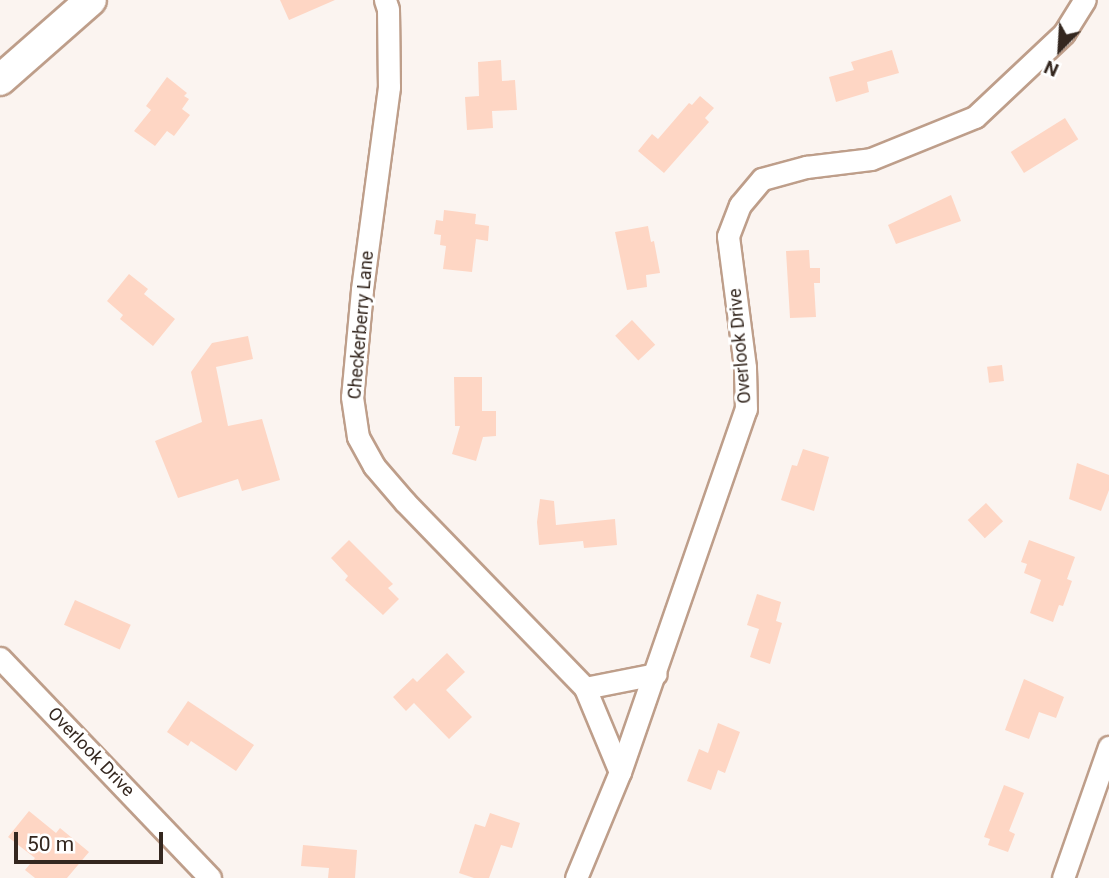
<!DOCTYPE html>
<html>
<head>
<meta charset="utf-8">
<style>
	body { margin:0 }
	#map { position:relative; width:1109px; height:878px; overflow:hidden; background:#fbf4f0; font-family:Roboto,sans-serif }
	div>[style] { position:absolute }
	[style*='--x'] { left:calc(var(--x)*1px); top:calc(var(--y)*1px); width:calc(var(--w)*1px); rotate:calc(var(--a)*1deg) }
	.building>* { inset:0; background:#fed6c4; transform-origin:0 0 }
	.roads { filter:drop-shadow(2px 0 #be9e8a) drop-shadow(-2px 0 #be9e8a) drop-shadow(0 2px #be9e8a) drop-shadow(0 -2px #be9e8a) }
	.street>* { height:21px; margin:-10.5px; padding:0 10.5px; transform-origin:10.5px; border-radius:10.5px; background:#fff }
	.secondary>* { height:30px; margin:-15px; padding:0 15px; transform-origin:15px; border-radius:15px; background:#fff }
	span { translate:-50% -50%; white-space:nowrap; text-align:center; line-height:1.15; -webkit-text-stroke:6px #fff; paint-order:stroke }
	.street-label { font-size:18px; color:#34271f }
	.north { position:absolute; left:1025px; top:14px; width:70px; height:70px; -webkit-text-stroke:5px #fff; paint-order:stroke; rotate:204deg; font-size:19px; font-weight:700; line-height:28px; text-align:center; color:#34271f }
	.north::after { content:''; display:block; margin:auto; width:24px; height:32px; background:#34271f; clip-path:polygon(50% 0,100% 100%,50% 72%,0 100%) }
	.scale { position:absolute; left:14px; top:832px; width:149px; height:32px; box-sizing:border-box; border:4px solid #34271f; border-top:0; padding-left:9px; font-size:21px; line-height:24px; white-space:nowrap; color:#34271f; -webkit-text-stroke:5px #fff; paint-order:stroke }
</style>
</head>
<body>
<div id="map">
	<div class="building">
		<i style="clip-path:polygon(280px 0,335px 0,289px 20px)"></i>
		<i style="clip-path:polygon(892px 50px,899px 73px,867px 82px,869px 92px,836px 102px,829px 77px,854px 70px,851px 62px)"></i>
		<i style="clip-path:polygon(501px 60px,502px 81px,515px 80px,517px 110px,492px 111px,493px 128px,467px 130px,465px 97px,479px 96px,478px 62px)"></i>
		<i style="clip-path:polygon(167px 77px,187px 93px,184px 96px,189px 99px,182px 109px,190px 115px,174px 136px,167px 131px,155px 146px,134px 131px,151px 110px,146px 106px)"></i>
		<i style="clip-path:polygon(700px 96px,714px 108px,705px 118px,709px 122px,664px 173px,638px 151px,652px 134px,658px 139px,689px 103px,692px 105px)"></i>
		<i style="left:1065px;top:118px;width:25px;height:64px;rotate:58deg"></i>
		<i style="clip-path:polygon(951px 195px,961px 221px,896px 244px,888px 225px)"></i>
		<i style="clip-path:polygon(444px 210px,476px 214px,475px 224px,489px 226px,488px 241px,476px 239px,472px 272px,443px 269px,446px 246px,440px 245px,441px 235px,434px 234px,436px 220px,443px 221px)"></i>
		<i style="clip-path:polygon(648px 226px,651px 242px,654px 241px,660px 273px,646px 275px,647px 287px,627px 290px,615px 232px)"></i>
		<i style="clip-path:polygon(809px 250px,810px 268px,820px 268px,820px 283px,814px 283px,816px 317px,790px 318px,786px 251px)"></i>
		<i style="clip-path:polygon(129px 274px,148px 289px,144px 294px,175px 319px,153px 346px,120px 319px,123px 315px,107px 301px)"></i>
		<i style="left:632px;top:320px;width:34px;height:23px;rotate:47deg"></i>
		<i style="clip-path:polygon(248px 336px,253px 359px,216px 367px,228px 426px,262px 419px,280px 480px,242px 491px,238px 479px,178px 498px,155px 441px,202px 422px,191px 372px,212px 343px)"></i>
		<i style="left:1002px;top:365px;width:16px;height:15px;rotate:83deg"></i>
		<i style="clip-path:polygon(454px 377px,482px 377px,482px 411px,496px 411px,496px 436px,483px 437px,476px 461px,452px 454px,460px 426px,455px 426px)"></i>
		<i style="clip-path:polygon(803px 449px,829px 457px,814px 511px,781px 500px,792px 465px,797px 466px)"></i>
		<i style="clip-path:polygon(1077px 463px,1109px 475px,1109px 490px,1101px 511px,1069px 499px)"></i>
		<i style="clip-path:polygon(540px 499px,554px 501px,556px 525px,615px 519px,617px 545px,584px 548px,583px 541px,539px 545px,537px 522px)"></i>
		<i style="left:986px;top:503px;width:25px;height:25px;rotate:47deg"></i>
		<i style="clip-path:polygon(349px 540px,393px 584px,388px 588px,399px 599px,383px 615px,345px 580px,348px 576px,331px 558px)"></i>
		<i style="clip-path:polygon(1029px 540px,1075px 557px,1067px 579px,1072px 581px,1063px 606px,1059px 605px,1053px 622px,1030px 613px,1041px 580px,1024px 573px,1027px 564px,1021px 562px)"></i>
		<i style="clip-path:polygon(757px 594px,781px 602px,776px 621px,782px 623px,770px 664px,750px 657px,759px 629px,747px 625px)"></i>
		<i style="left:75px;top:600px;width:61px;height:27px;rotate:24deg"></i>
		<i style="clip-path:polygon(447px 653px,465px 672px,446px 690px,472px 717px,449px 739px,414px 703px,406px 711px,393px 697px,413px 678px,417px 682px)"></i>
		<i style="clip-path:polygon(1024px 679px,1064px 697px,1056px 718px,1039px 712px,1029px 739px,1005px 730px)"></i>
		<i style="clip-path:polygon(188px 701px,254px 745px,236px 771px,191px 741px,188px 746px,167px 732px)"></i>
		<i style="clip-path:polygon(718px 723px,740px 732px,725px 773px,718px 770px,711px 790px,687px 781px,699px 749px,708px 753px)"></i>
		<i style="clip-path:polygon(1004px 785px,1024px 793px,1009px 831px,1015px 834px,1008px 852px,988px 845px,990px 839px,984px 837px)"></i>
		<i style="clip-path:polygon(29px 811px,56px 833px,60px 828px,89px 852px,67px 878px,35px 878px,25px 870px,35px 858px,8px 837px)"></i>
		<i style="clip-path:polygon(490px 813px,520px 823px,512px 848px,501px 845px,489px 878px,474px 878px,459px 873px,475px 824px,485px 827px)"></i>
		<i style="clip-path:polygon(303px 845px,357px 850px,355px 878px,328px 878px,329px 868px,301px 866px)"></i>
	</div>
	<div class="roads">
		<div class="street">
			<i style="--x:385;--y:0;--w:9;--a:72"></i>
			<i style="--x:388;--y:9;--w:78;--a:89.3"></i>
			<i style="--x:389;--y:87;--w:205;--a:97.6"></i>
			<i style="--x:362;--y:290;--w:107;--a:95.3"></i>
			<i style="--x:352;--y:397;--w:40;--a:81.5"></i>
			<i style="--x:358;--y:437;--w:33;--a:61"></i>
			<i style="--x:374;--y:466;--w:48;--a:49.3"></i>
			<i style="--x:405;--y:502;--w:259;--a:45.9"></i>
			<i style="--x:585;--y:688;--w:91;--a:67.4"></i>
			<i style="--x:0;--y:658;--w:304;--a:46.3"></i>
			<i style="--x:585;--y:688;--w:72;--a:-11.2"></i>
			<i style="--x:576;--y:878;--w:115;--a:-67.5"></i>
			<i style="--x:620;--y:772;--w:384;--a:-70.9"></i>
			<i style="--x:746;--y:409;--w:42;--a:-91.4"></i>
			<i style="--x:745;--y:367;--w:132;--a:-97.4"></i>
			<i style="--x:728;--y:236;--w:33;--a:-69"></i>
			<i style="--x:740;--y:205;--w:34;--a:-50"></i>
			<i style="--x:762;--y:179;--w:46;--a:-15.3"></i>
			<i style="--x:806;--y:167;--w:65;--a:-7"></i>
			<i style="--x:871;--y:159;--w:112;--a:-22"></i>
			<i style="--x:975;--y:117;--w:122;--a:-43.3"></i>
			<i style="--x:1064;--y:33;--w:39;--a:-58"></i>
			<i style="--x:1063;--y:878;--w:139;--a:-70.7"></i>
		</div>
		<div class="secondary">
			<i style="--x:0;--y:80;--w:121;--a:-41.3"></i>
		</div>
	</div>
	<div class="street-label">
		<span style="left:361px;top:325px;rotate:-85deg">Checkerberry Lane</span>
		<span style="left:740px;top:346px;rotate:-95deg">Overlook Drive</span>
		<span style="left:91px;top:752px;rotate:46deg">Overlook Drive</span>
	</div>
	<div class="north">N</div>
	<div class="scale">50 m</div>
</div>
</body>
</html>
